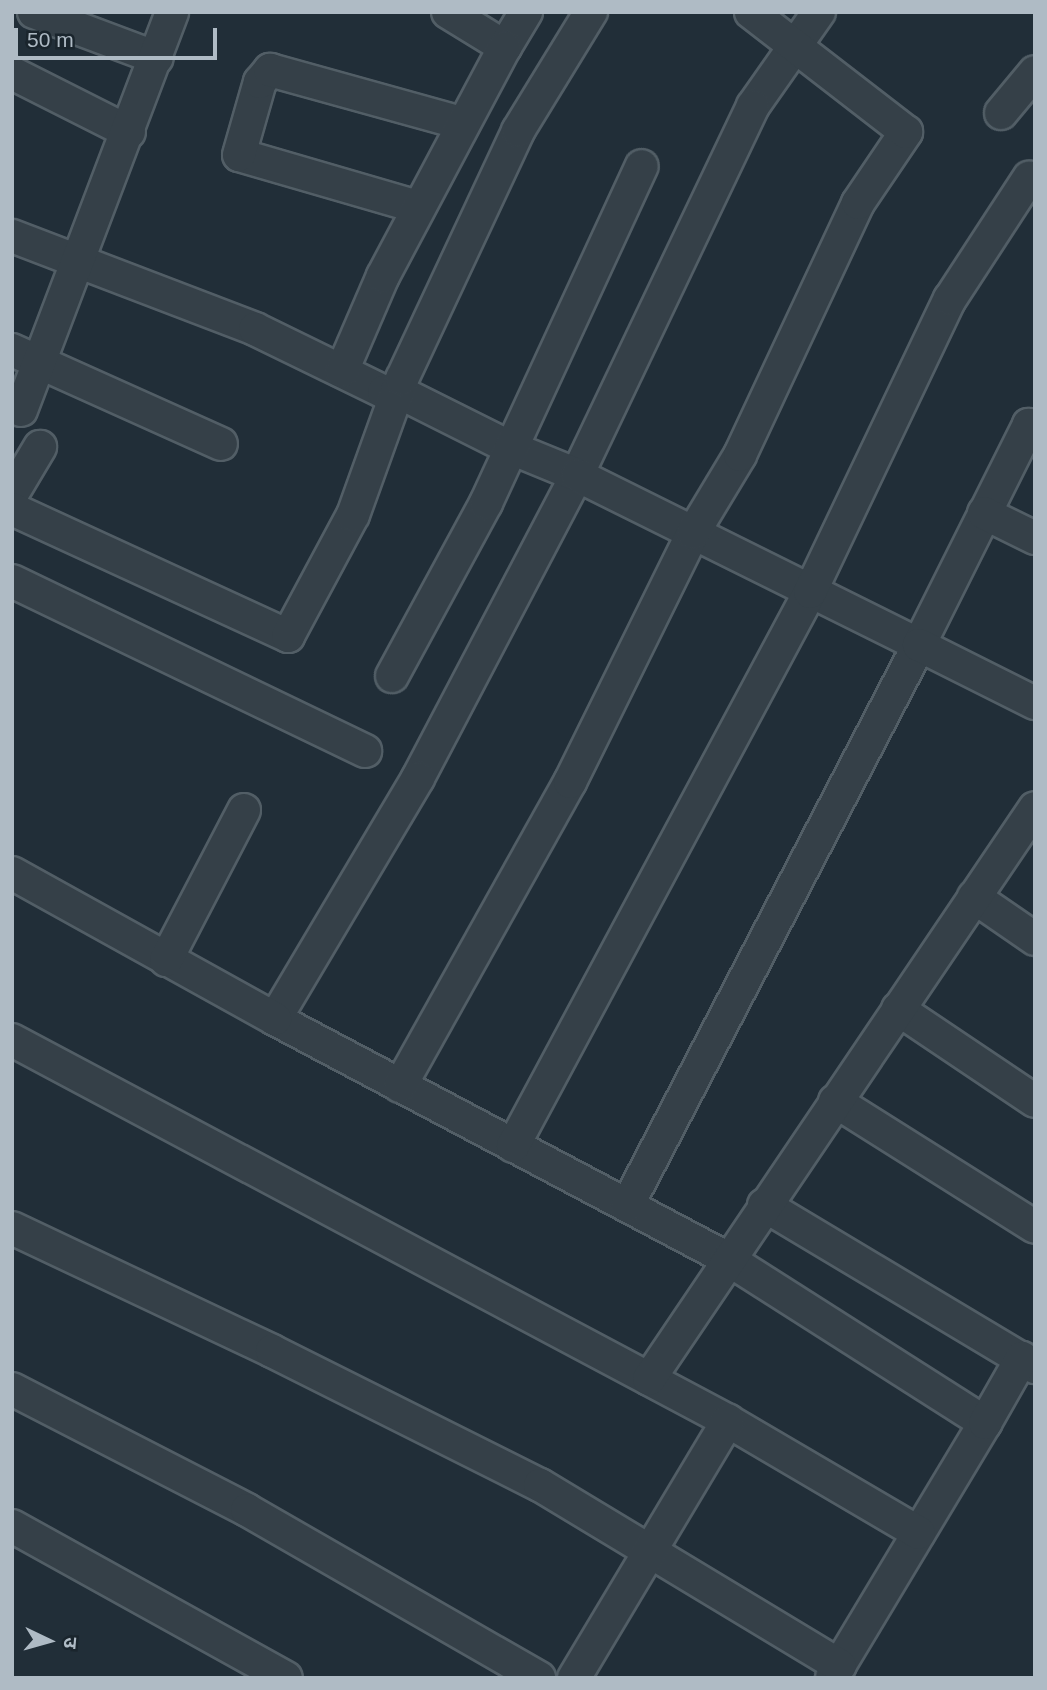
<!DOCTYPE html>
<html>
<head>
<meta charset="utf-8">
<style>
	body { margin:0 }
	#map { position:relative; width:1047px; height:1690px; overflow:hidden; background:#212e38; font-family:Helvetica,"Noto Sans Devanagari",sans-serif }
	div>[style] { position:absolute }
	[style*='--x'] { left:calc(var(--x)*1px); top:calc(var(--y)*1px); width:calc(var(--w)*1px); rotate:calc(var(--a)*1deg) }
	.roads { filter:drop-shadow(2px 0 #525e66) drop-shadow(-2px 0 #525e66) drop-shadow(0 2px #525e66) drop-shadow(0 -2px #525e66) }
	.street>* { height:32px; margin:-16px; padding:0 16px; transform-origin:16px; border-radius:16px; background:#354048 }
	span { translate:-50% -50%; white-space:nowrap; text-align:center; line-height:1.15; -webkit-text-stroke:5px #1a252d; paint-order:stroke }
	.frame { position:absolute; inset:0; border:14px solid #afbbc5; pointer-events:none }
	.north { position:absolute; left:14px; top:1606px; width:70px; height:70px; -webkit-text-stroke:5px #1a252d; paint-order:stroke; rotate:95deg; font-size:19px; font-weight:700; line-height:28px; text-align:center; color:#afbbc5 }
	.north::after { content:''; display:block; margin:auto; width:24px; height:32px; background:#afbbc5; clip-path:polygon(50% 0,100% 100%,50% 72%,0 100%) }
	.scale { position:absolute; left:14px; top:28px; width:203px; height:32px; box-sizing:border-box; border:4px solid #afbbc5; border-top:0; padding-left:9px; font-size:21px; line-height:24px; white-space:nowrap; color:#afbbc5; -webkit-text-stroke:5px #1a252d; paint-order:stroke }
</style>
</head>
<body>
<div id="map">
	<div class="roads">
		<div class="street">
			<i style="--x:34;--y:12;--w:131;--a:20.5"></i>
			<i style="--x:448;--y:12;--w:67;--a:31.6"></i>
			<i style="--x:505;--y:47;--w:41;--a:-59"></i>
			<i style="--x:819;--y:12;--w:115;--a:125.1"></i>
			<i style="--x:753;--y:106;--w:409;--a:115.5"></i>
			<i style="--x:577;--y:475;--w:342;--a:117.7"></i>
			<i style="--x:418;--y:778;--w:280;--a:120.7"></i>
			<i style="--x:275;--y:1019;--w:513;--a:27.91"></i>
			<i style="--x:728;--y:1259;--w:305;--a:32.5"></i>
			<i style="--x:985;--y:1423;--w:297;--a:121"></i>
			<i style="--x:12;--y:73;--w:131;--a:26.8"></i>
			<i style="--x:1001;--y:113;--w:53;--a:-50.3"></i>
			<i style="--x:418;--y:207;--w:186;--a:-163.8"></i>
			<i style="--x:239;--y:155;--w:76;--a:-74"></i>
			<i style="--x:260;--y:82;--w:16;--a:-50"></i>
			<i style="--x:270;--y:70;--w:198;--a:15.5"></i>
			<i style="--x:12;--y:236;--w:260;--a:20.9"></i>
			<i style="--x:255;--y:329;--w:144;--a:26"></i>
			<i style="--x:384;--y:392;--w:13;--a:-4"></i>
			<i style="--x:397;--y:391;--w:127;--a:26.6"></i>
			<i style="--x:511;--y:448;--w:71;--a:22.2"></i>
			<i style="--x:577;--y:475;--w:382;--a:26.4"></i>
			<i style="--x:919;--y:645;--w:632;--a:117.5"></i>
			<i style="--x:12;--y:350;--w:229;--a:24.2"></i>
			<i style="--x:342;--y:371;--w:103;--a:-66.7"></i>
			<i style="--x:383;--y:276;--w:259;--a:-62"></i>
			<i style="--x:21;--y:410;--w:426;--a:-69.2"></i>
			<i style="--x:1035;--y:428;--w:7;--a:-153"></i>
			<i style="--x:1029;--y:425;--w:246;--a:116.6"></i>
			<i style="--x:919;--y:645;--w:130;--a:26.6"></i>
			<i style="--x:12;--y:494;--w:55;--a:-59.2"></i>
			<i style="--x:12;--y:509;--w:304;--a:24.7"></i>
			<i style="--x:288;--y:636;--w:137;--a:-61.8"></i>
			<i style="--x:353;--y:515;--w:145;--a:-70.2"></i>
			<i style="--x:402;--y:379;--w:274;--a:-64.9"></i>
			<i style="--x:518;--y:131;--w:140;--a:-58.5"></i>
			<i style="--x:984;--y:513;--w:57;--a:26.1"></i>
			<i style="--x:12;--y:581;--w:392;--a:25.7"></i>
			<i style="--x:392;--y:676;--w:197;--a:-61.5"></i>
			<i style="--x:486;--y:503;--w:371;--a:-65.2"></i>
			<i style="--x:12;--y:873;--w:301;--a:29"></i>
			<i style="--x:974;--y:897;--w:74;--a:34.5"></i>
			<i style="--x:166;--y:960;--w:169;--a:-62.5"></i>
			<i style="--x:898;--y:1009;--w:165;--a:33.9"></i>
			<i style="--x:12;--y:1040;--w:811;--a:28.02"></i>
			<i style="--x:728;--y:1421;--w:221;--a:30.4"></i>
			<i style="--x:400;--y:1086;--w:348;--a:-60.8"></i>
			<i style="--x:570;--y:782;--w:278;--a:-63.7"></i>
			<i style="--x:693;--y:533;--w:91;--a:-58.9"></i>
			<i style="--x:740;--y:455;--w:278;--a:-64.9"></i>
			<i style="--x:858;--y:203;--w:86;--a:-55.9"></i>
			<i style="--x:906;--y:132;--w:196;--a:-142.3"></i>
			<i style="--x:835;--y:1101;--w:236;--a:32.2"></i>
			<i style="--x:513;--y:1146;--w:629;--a:-61.8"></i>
			<i style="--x:810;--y:592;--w:325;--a:-64.5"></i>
			<i style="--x:950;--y:299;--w:145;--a:-56.9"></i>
			<i style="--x:764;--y:1205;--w:316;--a:30.9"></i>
			<i style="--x:12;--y:1228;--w:288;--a:25.3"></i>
			<i style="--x:272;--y:1351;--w:300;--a:26.6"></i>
			<i style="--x:540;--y:1485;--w:350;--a:31.1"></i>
			<i style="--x:649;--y:1379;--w:689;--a:-55.94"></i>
			<i style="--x:12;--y:1389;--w:264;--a:27.2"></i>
			<i style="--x:247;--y:1510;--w:337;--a:29.9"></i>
			<i style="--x:985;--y:1423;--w:75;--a:-60.4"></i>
			<i style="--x:12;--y:1526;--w:313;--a:29"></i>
			<i style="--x:574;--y:1678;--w:300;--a:-59.1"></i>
		</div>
	</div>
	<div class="frame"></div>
	<div class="north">उ</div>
	<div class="scale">50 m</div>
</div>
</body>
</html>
